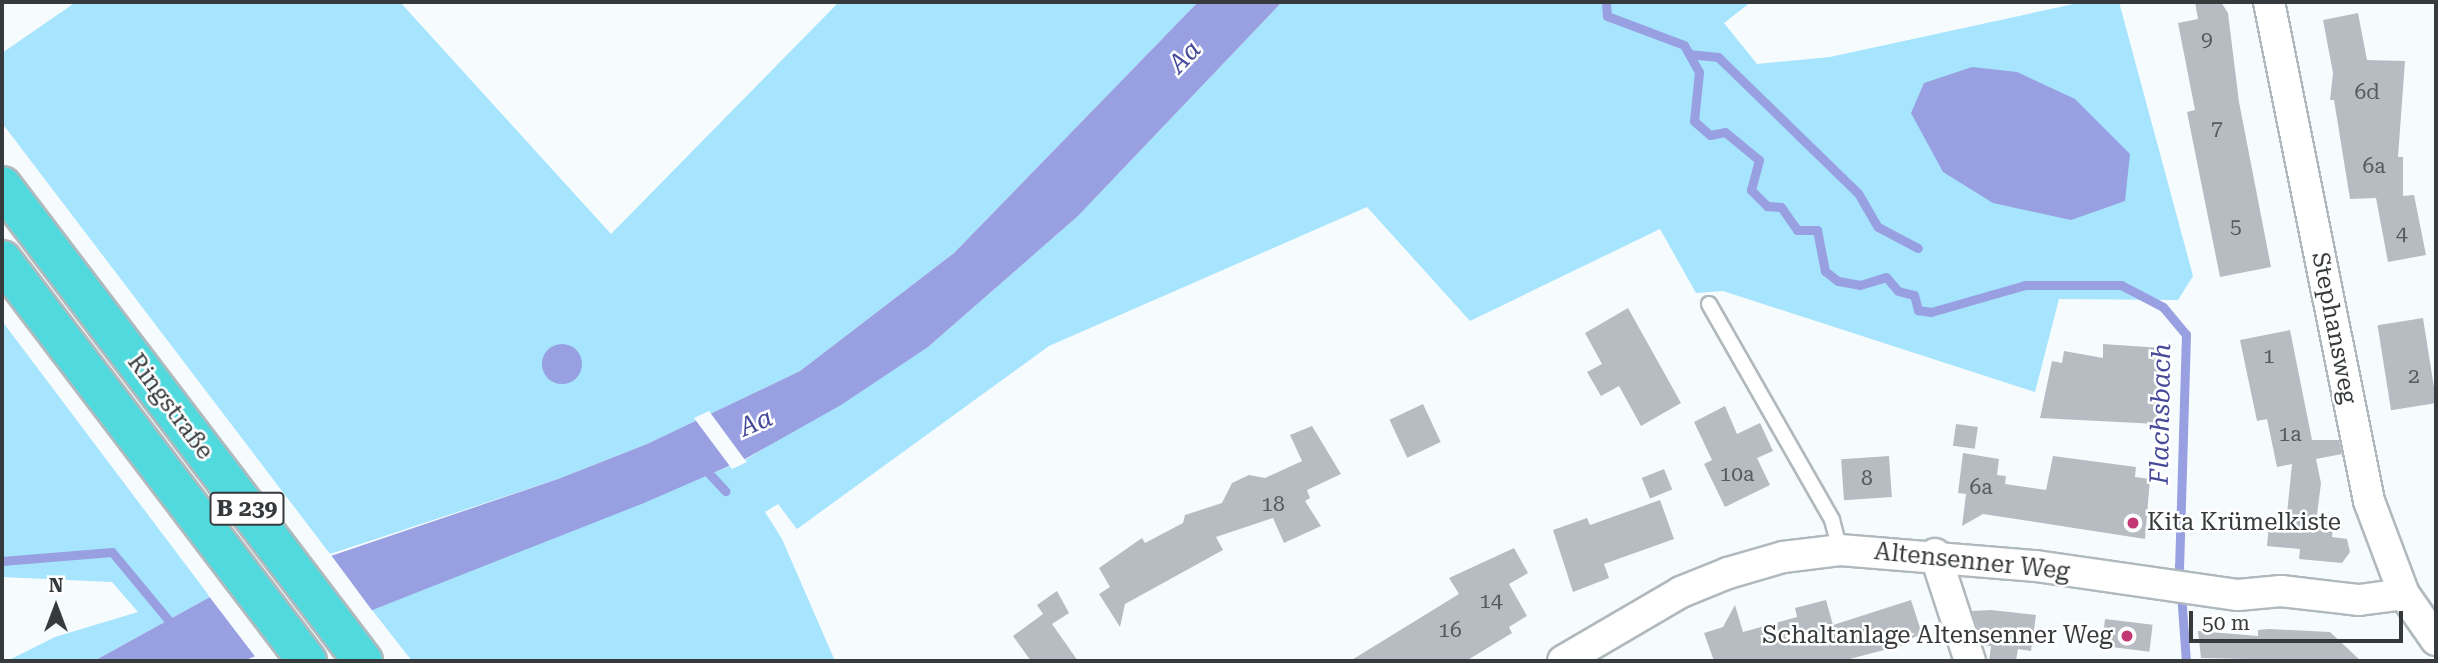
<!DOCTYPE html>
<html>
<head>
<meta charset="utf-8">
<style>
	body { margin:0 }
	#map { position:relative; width:2438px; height:663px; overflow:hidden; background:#f6fcfe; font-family:"Roboto Serif",serif }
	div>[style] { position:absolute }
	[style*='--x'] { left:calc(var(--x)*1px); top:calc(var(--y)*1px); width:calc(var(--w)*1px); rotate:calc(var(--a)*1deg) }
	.green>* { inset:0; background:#a7e4fd }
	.water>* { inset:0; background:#98a0e2 }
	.round { border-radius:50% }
	.pier>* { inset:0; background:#f6fcfe }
	.stream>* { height:9px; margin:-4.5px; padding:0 4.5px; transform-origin:4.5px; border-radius:4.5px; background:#98a0e2 }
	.building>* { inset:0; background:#b6bcc2; transform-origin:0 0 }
	.roads { filter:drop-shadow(2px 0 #b0b9bd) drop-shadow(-2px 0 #b0b9bd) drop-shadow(0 2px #b0b9bd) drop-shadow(0 -2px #b0b9bd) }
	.service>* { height:14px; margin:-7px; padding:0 7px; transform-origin:7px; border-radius:7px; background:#fff }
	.minor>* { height:30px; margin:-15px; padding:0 15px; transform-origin:15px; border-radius:15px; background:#fff }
	.trunk>* { height:38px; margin:-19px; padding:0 19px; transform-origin:19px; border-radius:19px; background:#50dade }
	.dots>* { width:19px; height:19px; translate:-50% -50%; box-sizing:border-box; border:4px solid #fff; border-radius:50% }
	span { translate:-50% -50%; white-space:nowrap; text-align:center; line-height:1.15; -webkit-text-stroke:5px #fff; paint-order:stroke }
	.number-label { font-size:21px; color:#575a5e }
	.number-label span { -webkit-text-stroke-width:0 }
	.shield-label span { padding:2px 5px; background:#fff; border:2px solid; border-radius:5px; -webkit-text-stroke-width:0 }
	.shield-label { font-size:23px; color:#373a3c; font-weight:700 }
	.street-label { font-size:24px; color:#373a3c }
	.poi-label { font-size:24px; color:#373a3c }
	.left { translate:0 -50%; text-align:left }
	.right { translate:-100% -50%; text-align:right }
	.water-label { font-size:26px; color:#464a99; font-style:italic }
	.frame { position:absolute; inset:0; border:4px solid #373a3c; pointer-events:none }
	.north { position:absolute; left:21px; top:572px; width:70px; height:70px; -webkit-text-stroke:5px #fff; paint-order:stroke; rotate:0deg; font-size:19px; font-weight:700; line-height:28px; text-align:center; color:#373a3c }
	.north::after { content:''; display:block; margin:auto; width:24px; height:32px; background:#373a3c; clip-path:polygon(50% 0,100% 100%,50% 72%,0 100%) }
	.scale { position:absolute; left:2189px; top:611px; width:214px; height:32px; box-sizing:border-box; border:4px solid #373a3c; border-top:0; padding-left:9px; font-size:21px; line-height:24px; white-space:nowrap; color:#373a3c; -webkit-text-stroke:5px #fff; paint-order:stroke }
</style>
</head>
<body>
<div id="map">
	<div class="green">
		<i style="clip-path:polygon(76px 2px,400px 2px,611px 234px,839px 2px,1198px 2px,954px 253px,800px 371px,647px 444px,558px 479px,330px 554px,2px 123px,2px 53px)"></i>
		<i style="clip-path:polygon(1282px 2px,1751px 2px,1724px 23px,1757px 64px,1830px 57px,2083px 2px,2119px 2px,2193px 276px,2178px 300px,2059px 299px,2035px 392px,1723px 291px,1696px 293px,1660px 229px,1470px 321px,1367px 207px,1049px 346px,797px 529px,778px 504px,765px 512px,782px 539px,835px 661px,412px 661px,372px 610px,745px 460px,928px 347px,1078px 216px)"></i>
		<i style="clip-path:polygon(2px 321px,210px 597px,94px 661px,7px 661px,55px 637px,138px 612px,112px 582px,2px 577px)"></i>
	</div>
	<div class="water">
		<i style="clip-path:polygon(1198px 2px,1282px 2px,1078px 216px,928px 347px,841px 405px,745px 459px,644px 503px,243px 661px,94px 661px,210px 597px,558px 479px,647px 444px,800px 371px,954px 253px)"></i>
		<i style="clip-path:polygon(1972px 67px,2017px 72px,2075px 99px,2130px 154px,2125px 201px,2071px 220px,1993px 203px,1943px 172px,1911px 113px,1924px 83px)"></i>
		<i class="round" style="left:542px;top:344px;width:40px;height:40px"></i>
	</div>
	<div class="pier">
		<i style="clip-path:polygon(709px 411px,745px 460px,747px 462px,732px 469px,694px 418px)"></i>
		<i style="clip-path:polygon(328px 551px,374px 613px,257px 659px,208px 595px)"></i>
	</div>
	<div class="stream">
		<i style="--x:1606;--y:2;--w:14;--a:86"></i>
		<i style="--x:1607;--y:16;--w:82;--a:20.6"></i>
		<i style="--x:1684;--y:45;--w:31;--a:61"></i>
		<i style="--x:1699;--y:72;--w:49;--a:95.8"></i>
		<i style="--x:1694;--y:121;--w:21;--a:41"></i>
		<i style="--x:1710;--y:135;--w:15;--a:-11"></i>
		<i style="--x:1725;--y:132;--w:44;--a:39.5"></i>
		<i style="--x:1759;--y:160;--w:31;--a:105"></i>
		<i style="--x:1751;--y:190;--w:23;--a:45"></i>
		<i style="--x:1767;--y:206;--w:14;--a:4"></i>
		<i style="--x:1781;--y:207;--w:28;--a:55"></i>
		<i style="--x:1797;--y:230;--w:20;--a:0"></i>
		<i style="--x:1817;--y:230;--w:42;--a:79"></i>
		<i style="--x:1825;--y:271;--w:16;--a:38"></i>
		<i style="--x:1838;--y:281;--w:22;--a:10"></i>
		<i style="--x:1860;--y:285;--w:27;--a:-17"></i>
		<i style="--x:1886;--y:277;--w:18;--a:49"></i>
		<i style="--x:1898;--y:291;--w:16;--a:14"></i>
		<i style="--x:1914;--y:295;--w:16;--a:75"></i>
		<i style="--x:1918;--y:310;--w:13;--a:9"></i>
		<i style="--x:1931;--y:312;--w:98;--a:-16"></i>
		<i style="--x:2025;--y:285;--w:96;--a:0"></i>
		<i style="--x:2121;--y:285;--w:47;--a:27.6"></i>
		<i style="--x:2163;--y:307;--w:35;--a:50"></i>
		<i style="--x:2186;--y:334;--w:232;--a:91.7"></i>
		<i style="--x:2179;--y:566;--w:95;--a:85.8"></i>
		<i style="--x:1689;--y:54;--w:29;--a:6"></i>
		<i style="--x:1718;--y:57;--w:195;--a:44.2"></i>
		<i style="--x:1858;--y:193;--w:39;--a:60"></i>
		<i style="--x:1878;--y:227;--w:45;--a:27.7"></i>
		<i style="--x:703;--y:467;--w:33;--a:47"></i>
		<i style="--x:2;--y:561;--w:110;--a:-4.7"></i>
		<i style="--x:112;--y:552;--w:97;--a:50.4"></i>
	</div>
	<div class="building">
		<i style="clip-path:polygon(2195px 2px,2221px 2px,2228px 13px,2239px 102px,2271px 267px,2220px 277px,2187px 112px,2195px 110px,2178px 23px,2198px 19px)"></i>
		<i style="clip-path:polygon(2358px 13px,2367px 60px,2405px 61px,2398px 157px,2403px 157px,2403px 196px,2414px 195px,2426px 255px,2388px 262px,2376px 198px,2350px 199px,2334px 100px,2330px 100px,2333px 73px,2323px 20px)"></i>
		<i style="clip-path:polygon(1628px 308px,1681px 403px,1641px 426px,1619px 386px,1601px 396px,1587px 372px,1602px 364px,1585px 333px)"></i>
		<i style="left:2423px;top:318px;width:86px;height:46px;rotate:81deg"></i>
		<i style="clip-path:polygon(2290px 330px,2312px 440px,2339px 440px,2342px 454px,2316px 459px,2321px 483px,2317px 515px,2334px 517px,2332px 537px,2347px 539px,2350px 552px,2342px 563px,2299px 559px,2300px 549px,2267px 546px,2269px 523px,2286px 524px,2292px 464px,2277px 467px,2267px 419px,2257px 421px,2240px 340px)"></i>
		<i style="clip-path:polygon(2103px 344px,2162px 348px,2157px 424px,2040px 418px,2052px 361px,2062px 363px,2064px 351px,2103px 358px)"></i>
		<i style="left:1423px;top:404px;width:42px;height:37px;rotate:65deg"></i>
		<i style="clip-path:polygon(1725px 406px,1737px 434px,1760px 423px,1773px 451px,1757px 458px,1770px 485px,1725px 507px,1704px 464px,1712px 460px,1694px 422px)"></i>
		<i style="left:1956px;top:424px;width:22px;height:22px;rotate:8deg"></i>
		<i style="clip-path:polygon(1312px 426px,1341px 474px,1307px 490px,1310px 498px,1305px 501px,1321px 526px,1284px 543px,1273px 518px,1216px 537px,1223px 550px,1125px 604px,1120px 627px,1099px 594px,1110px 587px,1099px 568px,1142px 538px,1145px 543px,1183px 523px,1185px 515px,1222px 503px,1232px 483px,1249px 475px,1265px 478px,1302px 461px,1290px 435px)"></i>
		<i style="clip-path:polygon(1963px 453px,1999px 459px,1997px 475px,2006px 476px,2005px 484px,2046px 490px,2053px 456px,2136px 467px,2135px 477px,2150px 479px,2145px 539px,1983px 514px,1962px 526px,1966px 494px,1958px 493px)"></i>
		<i style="left:1889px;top:456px;width:41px;height:48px;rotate:86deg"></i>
		<i style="left:1664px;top:469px;width:22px;height:24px;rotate:68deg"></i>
		<i style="clip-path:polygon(1660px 500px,1674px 539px,1604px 564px,1609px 578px,1573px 592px,1553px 530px,1587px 518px,1590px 525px)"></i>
		<i style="clip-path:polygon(1514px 548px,1528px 573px,1509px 584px,1527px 616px,1509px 627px,1512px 633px,1466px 661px,1350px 661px,1459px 594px,1449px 578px)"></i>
		<i style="clip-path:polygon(1057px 591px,1069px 613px,1052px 624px,1078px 661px,1031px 661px,1013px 636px,1043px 614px,1037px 605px)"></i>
		<i style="clip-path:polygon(1826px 600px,1833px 625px,1911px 600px,1922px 634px,1910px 639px,1911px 643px,1842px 661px,1714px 661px,1704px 633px,1723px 627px,1735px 605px,1743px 632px,1797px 617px,1795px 608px)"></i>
		<i style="clip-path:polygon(1991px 610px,2036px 615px,2031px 651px,2018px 649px,2016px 661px,1989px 661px,1991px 646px,1983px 645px,1972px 611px)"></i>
		<i style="left:2105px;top:619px;width:48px;height:27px;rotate:7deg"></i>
		<i style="clip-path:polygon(2269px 629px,2330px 632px,2361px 661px,2201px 658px,2198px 631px,2258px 636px,2258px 630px)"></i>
	</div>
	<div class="roads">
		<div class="service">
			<i style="--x:1709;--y:304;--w:249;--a:60.3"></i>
			<i style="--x:1832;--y:520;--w:31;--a:75"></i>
		</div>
		<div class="minor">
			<i style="--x:2269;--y:2;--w:509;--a:78.67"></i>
			<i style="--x:2369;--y:501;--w:99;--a:69.4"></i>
			<i style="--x:2404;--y:594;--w:56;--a:55.2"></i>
			<i style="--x:1935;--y:554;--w:113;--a:71.9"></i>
			<i style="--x:1563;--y:661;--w:137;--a:-30.3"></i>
			<i style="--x:1681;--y:592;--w:51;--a:-22"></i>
			<i style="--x:1728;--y:573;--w:57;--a:-16.2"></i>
			<i style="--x:1783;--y:557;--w:57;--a:-7"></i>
			<i style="--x:1840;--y:550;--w:197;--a:4.7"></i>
			<i style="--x:2036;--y:566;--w:204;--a:8.2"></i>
			<i style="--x:2238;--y:595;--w:43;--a:-5.3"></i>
			<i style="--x:2281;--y:591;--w:79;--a:6.6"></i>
			<i style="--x:2359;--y:600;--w:45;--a:-7.6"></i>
		</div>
		<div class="trunk">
			<i style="--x:2;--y:186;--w:597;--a:52.77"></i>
			<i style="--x:2;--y:260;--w:504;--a:52.74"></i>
		</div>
	</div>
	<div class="dots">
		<i style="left:2133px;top:523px;background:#c13874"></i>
		<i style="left:2127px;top:636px;background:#c13874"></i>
	</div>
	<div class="number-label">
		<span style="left:2207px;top:39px">9</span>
		<span style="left:2367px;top:92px">6d</span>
		<span style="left:2217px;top:128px">7</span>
		<span style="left:2374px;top:166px">6a</span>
		<span style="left:2236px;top:226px">5</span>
		<span style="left:2402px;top:234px">4</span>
		<span style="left:2269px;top:356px">1</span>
		<span style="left:2414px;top:376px">2</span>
		<span style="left:2290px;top:434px">1a</span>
		<span style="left:1737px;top:474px">10a</span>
		<span style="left:1867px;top:478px">8</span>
		<span style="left:1981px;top:487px">6a</span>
		<span style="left:1273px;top:504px">18</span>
		<span style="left:1491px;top:601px">14</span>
		<span style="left:1450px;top:630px">16</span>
	</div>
	<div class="shield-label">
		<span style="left:247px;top:509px">B 239</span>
	</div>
	<div class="street-label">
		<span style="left:2334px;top:328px;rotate:79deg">Stephansweg</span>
		<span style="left:170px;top:407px;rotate:53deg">Ringstraße</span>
		<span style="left:1972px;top:562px;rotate:6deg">Altensenner Weg</span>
	</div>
	<div class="poi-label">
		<span class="left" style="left:2147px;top:523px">Kita Krümelkiste</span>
		<span class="right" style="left:2113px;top:636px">Schaltanlage Altensenner Weg</span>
	</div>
	<div class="water-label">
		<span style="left:1185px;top:57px;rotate:-46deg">Aa</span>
		<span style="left:2161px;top:414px;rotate:-89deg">Flachsbach</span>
		<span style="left:756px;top:423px;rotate:-23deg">Aa</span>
	</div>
	<div class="frame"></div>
	<div class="north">N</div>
	<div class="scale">50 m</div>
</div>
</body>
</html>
